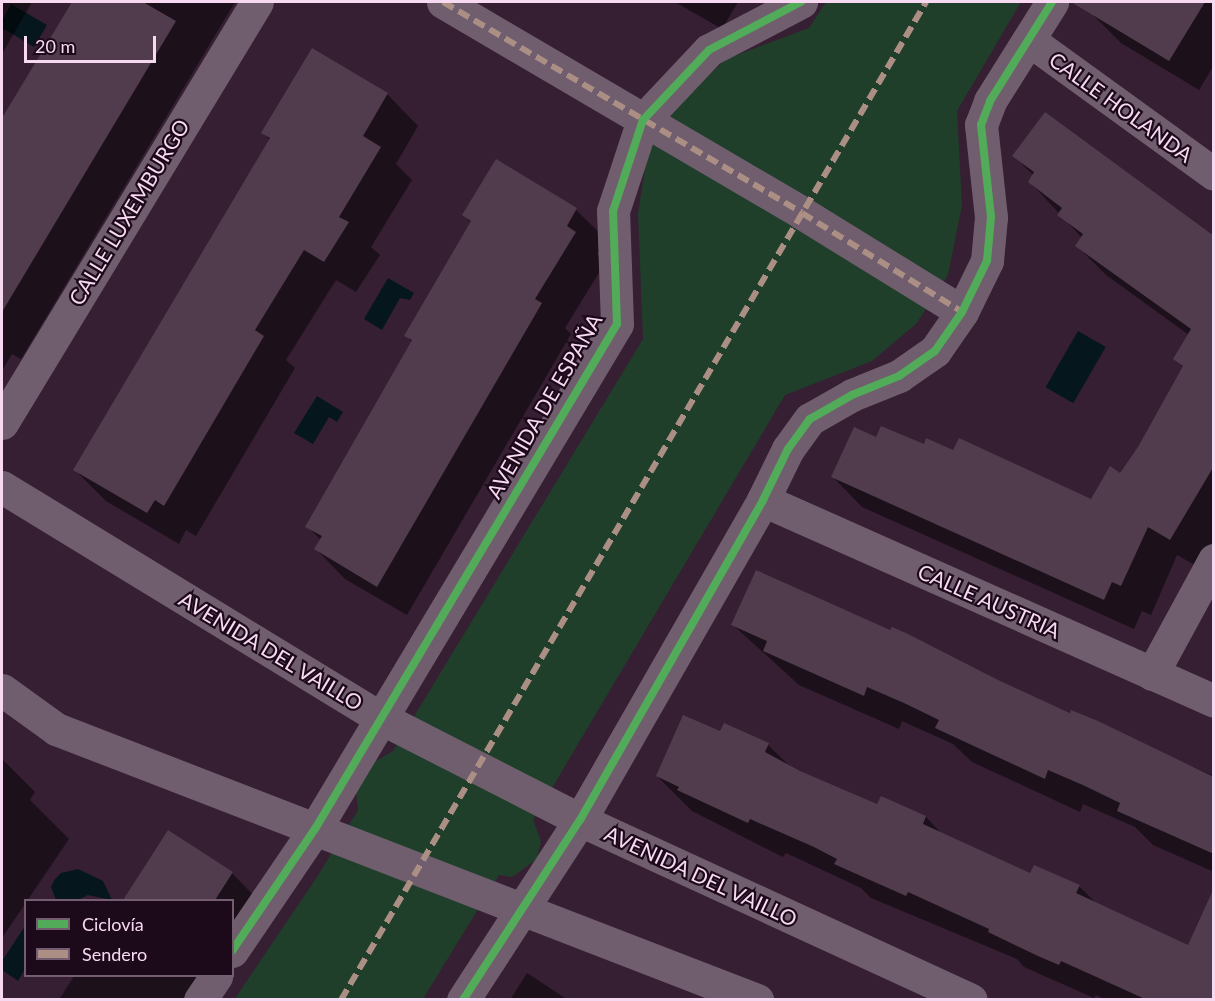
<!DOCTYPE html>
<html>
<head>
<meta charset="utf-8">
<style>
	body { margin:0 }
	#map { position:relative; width:1215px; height:1001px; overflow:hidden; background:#361e33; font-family:Lato,sans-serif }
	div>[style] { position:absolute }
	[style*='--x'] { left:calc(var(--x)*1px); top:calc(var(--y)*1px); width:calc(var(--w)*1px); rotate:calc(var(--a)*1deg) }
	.green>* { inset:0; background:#203f2b }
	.water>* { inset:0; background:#05171d; transform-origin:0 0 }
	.shadow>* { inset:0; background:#0007 }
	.building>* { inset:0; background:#513c4e }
	.street>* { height:33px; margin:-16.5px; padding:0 16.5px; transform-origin:16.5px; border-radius:16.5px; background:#705e6e }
	.quiet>* { height:6px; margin-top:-3px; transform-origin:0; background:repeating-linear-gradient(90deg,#ac8f84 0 12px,transparent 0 18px) }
	.cycleway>* { height:8px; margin:-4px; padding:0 4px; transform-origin:4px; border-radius:4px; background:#51ab58 }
	span { translate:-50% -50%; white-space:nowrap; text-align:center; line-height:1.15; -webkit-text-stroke:4.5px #1c091a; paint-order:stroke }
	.street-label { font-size:21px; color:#f7daf1 }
	.frame { position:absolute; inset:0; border:3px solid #f7daf1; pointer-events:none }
	.legend { position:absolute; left:24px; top:899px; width:210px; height:78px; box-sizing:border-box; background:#1c091a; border:2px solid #745d70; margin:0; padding:8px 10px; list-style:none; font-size:18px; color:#f7daf1 }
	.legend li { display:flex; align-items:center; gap:12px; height:30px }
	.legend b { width:30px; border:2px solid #745d70 }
	.scale { position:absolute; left:24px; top:36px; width:132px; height:27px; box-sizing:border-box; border:3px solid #f7daf1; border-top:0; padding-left:8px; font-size:18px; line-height:21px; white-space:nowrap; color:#f7daf1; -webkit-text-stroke:4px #1c091a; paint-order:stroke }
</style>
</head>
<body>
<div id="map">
	<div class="green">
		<i style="clip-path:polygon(826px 2px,1021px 2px,957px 111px,962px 205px,948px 275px,916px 324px,872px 361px,785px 395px,533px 820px,541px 841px,537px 859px,512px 877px,499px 875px,423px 999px,234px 1000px,317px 877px,358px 810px,356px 791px,373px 763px,393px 751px,643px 339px,638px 214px,647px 155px,676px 105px,726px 59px,809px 28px)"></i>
	</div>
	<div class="water">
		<i style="clip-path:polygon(11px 4px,47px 25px,34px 47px,4px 29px,2px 33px,2px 21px)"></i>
		<i style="clip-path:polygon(388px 278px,414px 293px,410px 300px,400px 298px,382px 330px,364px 319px)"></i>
		<i style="left:1078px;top:331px;width:32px;height:65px;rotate:30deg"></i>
		<i style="clip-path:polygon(317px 396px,343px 412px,337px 422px,329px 417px,313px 444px,294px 433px)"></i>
		<i style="clip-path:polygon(78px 869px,103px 881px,112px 900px,88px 895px,78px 900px,56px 900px,51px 887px,55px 879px,61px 873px)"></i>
		<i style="clip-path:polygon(25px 926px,25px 969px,18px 981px,2px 970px,2px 961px)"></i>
	</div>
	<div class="shadow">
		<i style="clip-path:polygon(2px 2px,32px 2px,2px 54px)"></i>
		<i style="clip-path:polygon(74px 2px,235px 2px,21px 359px,12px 354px,2px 371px,2px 122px)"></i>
		<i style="clip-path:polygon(675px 2px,738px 2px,722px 29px)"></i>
		<i style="clip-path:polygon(1099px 2px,1214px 2px,1214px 65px,1199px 90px,1121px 43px,1091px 13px)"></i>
		<i style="clip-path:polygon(387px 94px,418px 126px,396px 164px,412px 180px,371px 247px,380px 255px,356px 292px,336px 280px,286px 360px,295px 368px,196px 536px,186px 530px,179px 544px,106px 501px,75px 470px,270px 140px,263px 133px)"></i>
		<i style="clip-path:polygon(1014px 156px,1214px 237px,1214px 545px,1200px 568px,1177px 555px,1151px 615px,1142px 611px,1134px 629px,862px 507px,833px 477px,877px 439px,954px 452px,1091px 501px,1121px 475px,1139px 448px,1184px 368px,1175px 359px,1189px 335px,1106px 275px,1077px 246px,1082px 238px,1030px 182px,1034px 176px)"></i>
		<i style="clip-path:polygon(497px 161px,576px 210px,606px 239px,597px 254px,605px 263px,565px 328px,571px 334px,407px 615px,345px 579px,316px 549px,321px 540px,307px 526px,412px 342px,406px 335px,471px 223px,464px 215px)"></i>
		<i style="clip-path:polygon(733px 625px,998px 681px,1214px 776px,1214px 872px,1153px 845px,1135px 827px,1083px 804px,1080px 812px,972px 762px,953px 744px,902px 721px,899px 729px,799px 685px)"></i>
		<i style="clip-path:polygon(720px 733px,768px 745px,792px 768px,878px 806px,882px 798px,926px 817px,944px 836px,1031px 875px,1079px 886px,1098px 905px,1188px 947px,1214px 947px,1214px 1000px,1107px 1000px,1096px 995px,1094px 998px,1024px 967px,1017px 959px,871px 898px,861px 888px,786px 853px,783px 857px,692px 811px,657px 776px)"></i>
		<i style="clip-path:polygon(2px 759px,35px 792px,30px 800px,69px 839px,2px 938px)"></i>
		<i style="clip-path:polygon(168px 832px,232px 873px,268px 910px,232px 964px,232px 900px,123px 900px)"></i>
		<i style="clip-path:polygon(527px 973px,568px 1000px,510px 1000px)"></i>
		<i style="clip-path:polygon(74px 976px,225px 976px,209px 1000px,59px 1000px)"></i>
	</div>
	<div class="building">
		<i style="clip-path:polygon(72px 2px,143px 2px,176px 21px,2px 312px,2px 118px)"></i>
		<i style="clip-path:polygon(1071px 2px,1205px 2px,1169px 61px)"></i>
		<i style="clip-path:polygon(312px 48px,388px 93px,363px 136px,381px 147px,339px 217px,349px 222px,324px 262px,304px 250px,255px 330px,264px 336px,164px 506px,155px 500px,147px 513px,73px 470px,270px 138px,261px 133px)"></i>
		<i style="clip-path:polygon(1045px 112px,1214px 236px,1214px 466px,1170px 540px,1148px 527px,1121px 586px,1112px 582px,1104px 600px,831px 477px,854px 427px,876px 437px,881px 426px,924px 444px,926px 438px,953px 450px,959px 438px,1091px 499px,1110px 466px,1120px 473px,1138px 447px,1183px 366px,1173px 359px,1191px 329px,1075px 246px,1083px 234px,1057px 215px,1062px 208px,1028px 182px,1034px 172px,1012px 156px)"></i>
		<i style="clip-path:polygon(496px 159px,577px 208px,567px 226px,576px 232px,535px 299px,542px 303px,377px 587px,314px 549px,322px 536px,305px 527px,412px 340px,404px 336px,471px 221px,462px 215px)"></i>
		<i style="clip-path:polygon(756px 570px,890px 630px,892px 627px,908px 634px,998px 680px,1070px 713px,1071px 710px,1098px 721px,1214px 777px,1214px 854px,1117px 811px,1120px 803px,1085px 786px,1048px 770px,1045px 779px,935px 728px,939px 720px,904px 703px,867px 687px,864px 696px,763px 651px,767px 641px,731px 625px)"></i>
		<i style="clip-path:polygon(683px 715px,720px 731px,724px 723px,769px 743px,765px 752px,800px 771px,877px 804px,881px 796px,926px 816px,923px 824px,1030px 873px,1034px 865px,1080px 885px,1076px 893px,1188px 945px,1214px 888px,1214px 999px,1145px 999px,1061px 961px,1059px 965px,1038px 956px,988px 932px,989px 929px,908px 892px,906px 896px,834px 864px,837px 859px,814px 847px,750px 819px,748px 823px,677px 790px,679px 787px,656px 776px)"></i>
		<i style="clip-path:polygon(168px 830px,233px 872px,215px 900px,123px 900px)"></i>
	</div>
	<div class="street">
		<i style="--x:443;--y:2;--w:416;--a:30.4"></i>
		<i style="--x:802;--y:213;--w:188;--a:31.7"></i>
		<i style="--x:1029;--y:40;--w:228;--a:35.9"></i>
		<i style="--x:2;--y:423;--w:492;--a:-58.8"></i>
		<i style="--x:2;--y:487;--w:442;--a:31.4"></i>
		<i style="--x:379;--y:717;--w:226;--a:27.1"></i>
		<i style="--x:580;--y:820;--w:430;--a:24.7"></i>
		<i style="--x:763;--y:500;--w:494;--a:24"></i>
		<i style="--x:1152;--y:674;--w:130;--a:-61.5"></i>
		<i style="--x:2;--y:690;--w:67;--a:35.8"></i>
		<i style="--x:56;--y:729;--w:752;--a:21.14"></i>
		<i style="--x:232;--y:951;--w:148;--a:-55.8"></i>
		<i style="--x:315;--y:829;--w:588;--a:-59.12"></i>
		<i style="--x:617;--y:324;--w:113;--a:-92"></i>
		<i style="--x:613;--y:211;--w:96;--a:-71.8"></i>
		<i style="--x:643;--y:120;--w:96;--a:-46.7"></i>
		<i style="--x:709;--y:50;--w:104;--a:-27.6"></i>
		<i style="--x:200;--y:1000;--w:29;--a:-56"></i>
		<i style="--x:463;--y:1000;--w:215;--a:-57"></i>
		<i style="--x:580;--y:820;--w:369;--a:-60.2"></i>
		<i style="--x:763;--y:500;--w:57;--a:-63.9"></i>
		<i style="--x:788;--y:449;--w:37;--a:-54"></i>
		<i style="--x:810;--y:419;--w:48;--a:-29.7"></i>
		<i style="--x:852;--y:395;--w:51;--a:-22"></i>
		<i style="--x:899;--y:376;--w:44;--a:-34.8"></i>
		<i style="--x:935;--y:351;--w:47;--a:-55.3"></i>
		<i style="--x:962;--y:312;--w:57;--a:-63.9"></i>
		<i style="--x:987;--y:261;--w:44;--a:-84.8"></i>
		<i style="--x:991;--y:217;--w:93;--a:-96.2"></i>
		<i style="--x:981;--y:125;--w:26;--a:-69"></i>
		<i style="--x:990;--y:101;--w:117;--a:-57.9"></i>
	</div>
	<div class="quiet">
		<i style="--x:443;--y:2;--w:416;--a:30.4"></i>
		<i style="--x:802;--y:213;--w:188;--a:31.7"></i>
		<i style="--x:341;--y:1000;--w:1157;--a:-59.62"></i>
	</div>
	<div class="cycleway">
		<i style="--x:232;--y:951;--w:148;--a:-55.8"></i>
		<i style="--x:315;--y:829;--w:588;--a:-59.12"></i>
		<i style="--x:617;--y:324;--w:113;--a:-92"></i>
		<i style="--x:613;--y:211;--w:96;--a:-71.8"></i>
		<i style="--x:643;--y:120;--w:96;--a:-46.7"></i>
		<i style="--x:709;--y:50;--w:104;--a:-27.6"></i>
		<i style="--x:463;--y:1000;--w:215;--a:-57"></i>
		<i style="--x:580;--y:820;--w:369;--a:-60.2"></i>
		<i style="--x:763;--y:500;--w:57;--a:-63.9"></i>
		<i style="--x:788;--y:449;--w:37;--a:-54"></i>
		<i style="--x:810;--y:419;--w:48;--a:-29.7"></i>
		<i style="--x:852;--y:395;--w:51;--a:-22"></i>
		<i style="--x:899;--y:376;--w:44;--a:-34.8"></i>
		<i style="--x:935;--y:351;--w:47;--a:-55.3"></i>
		<i style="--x:962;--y:312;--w:57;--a:-63.9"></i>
		<i style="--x:987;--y:261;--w:44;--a:-84.8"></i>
		<i style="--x:991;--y:217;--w:93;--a:-96.2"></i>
		<i style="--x:981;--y:125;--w:26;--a:-69"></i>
		<i style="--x:990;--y:101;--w:117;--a:-57.9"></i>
	</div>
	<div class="street-label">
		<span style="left:1121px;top:107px;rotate:36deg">CALLE HOLANDA</span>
		<span style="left:129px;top:212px;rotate:-59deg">CALLE LUXEMBURGO</span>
		<span style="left:544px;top:406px;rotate:-60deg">AVENIDA DE ESPAÑA</span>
		<span style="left:989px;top:601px;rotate:24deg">CALLE AUSTRIA</span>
		<span style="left:271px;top:651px;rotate:31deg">AVENIDA DEL VAILLO</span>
		<span style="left:701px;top:876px;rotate:25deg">AVENIDA DEL VAILLO</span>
	</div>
	<div class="frame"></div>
	<ul class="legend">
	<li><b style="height:8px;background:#51ab58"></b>Ciclovía</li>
	<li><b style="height:8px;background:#ac8f84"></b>Sendero</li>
	</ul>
	<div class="scale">20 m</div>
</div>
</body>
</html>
